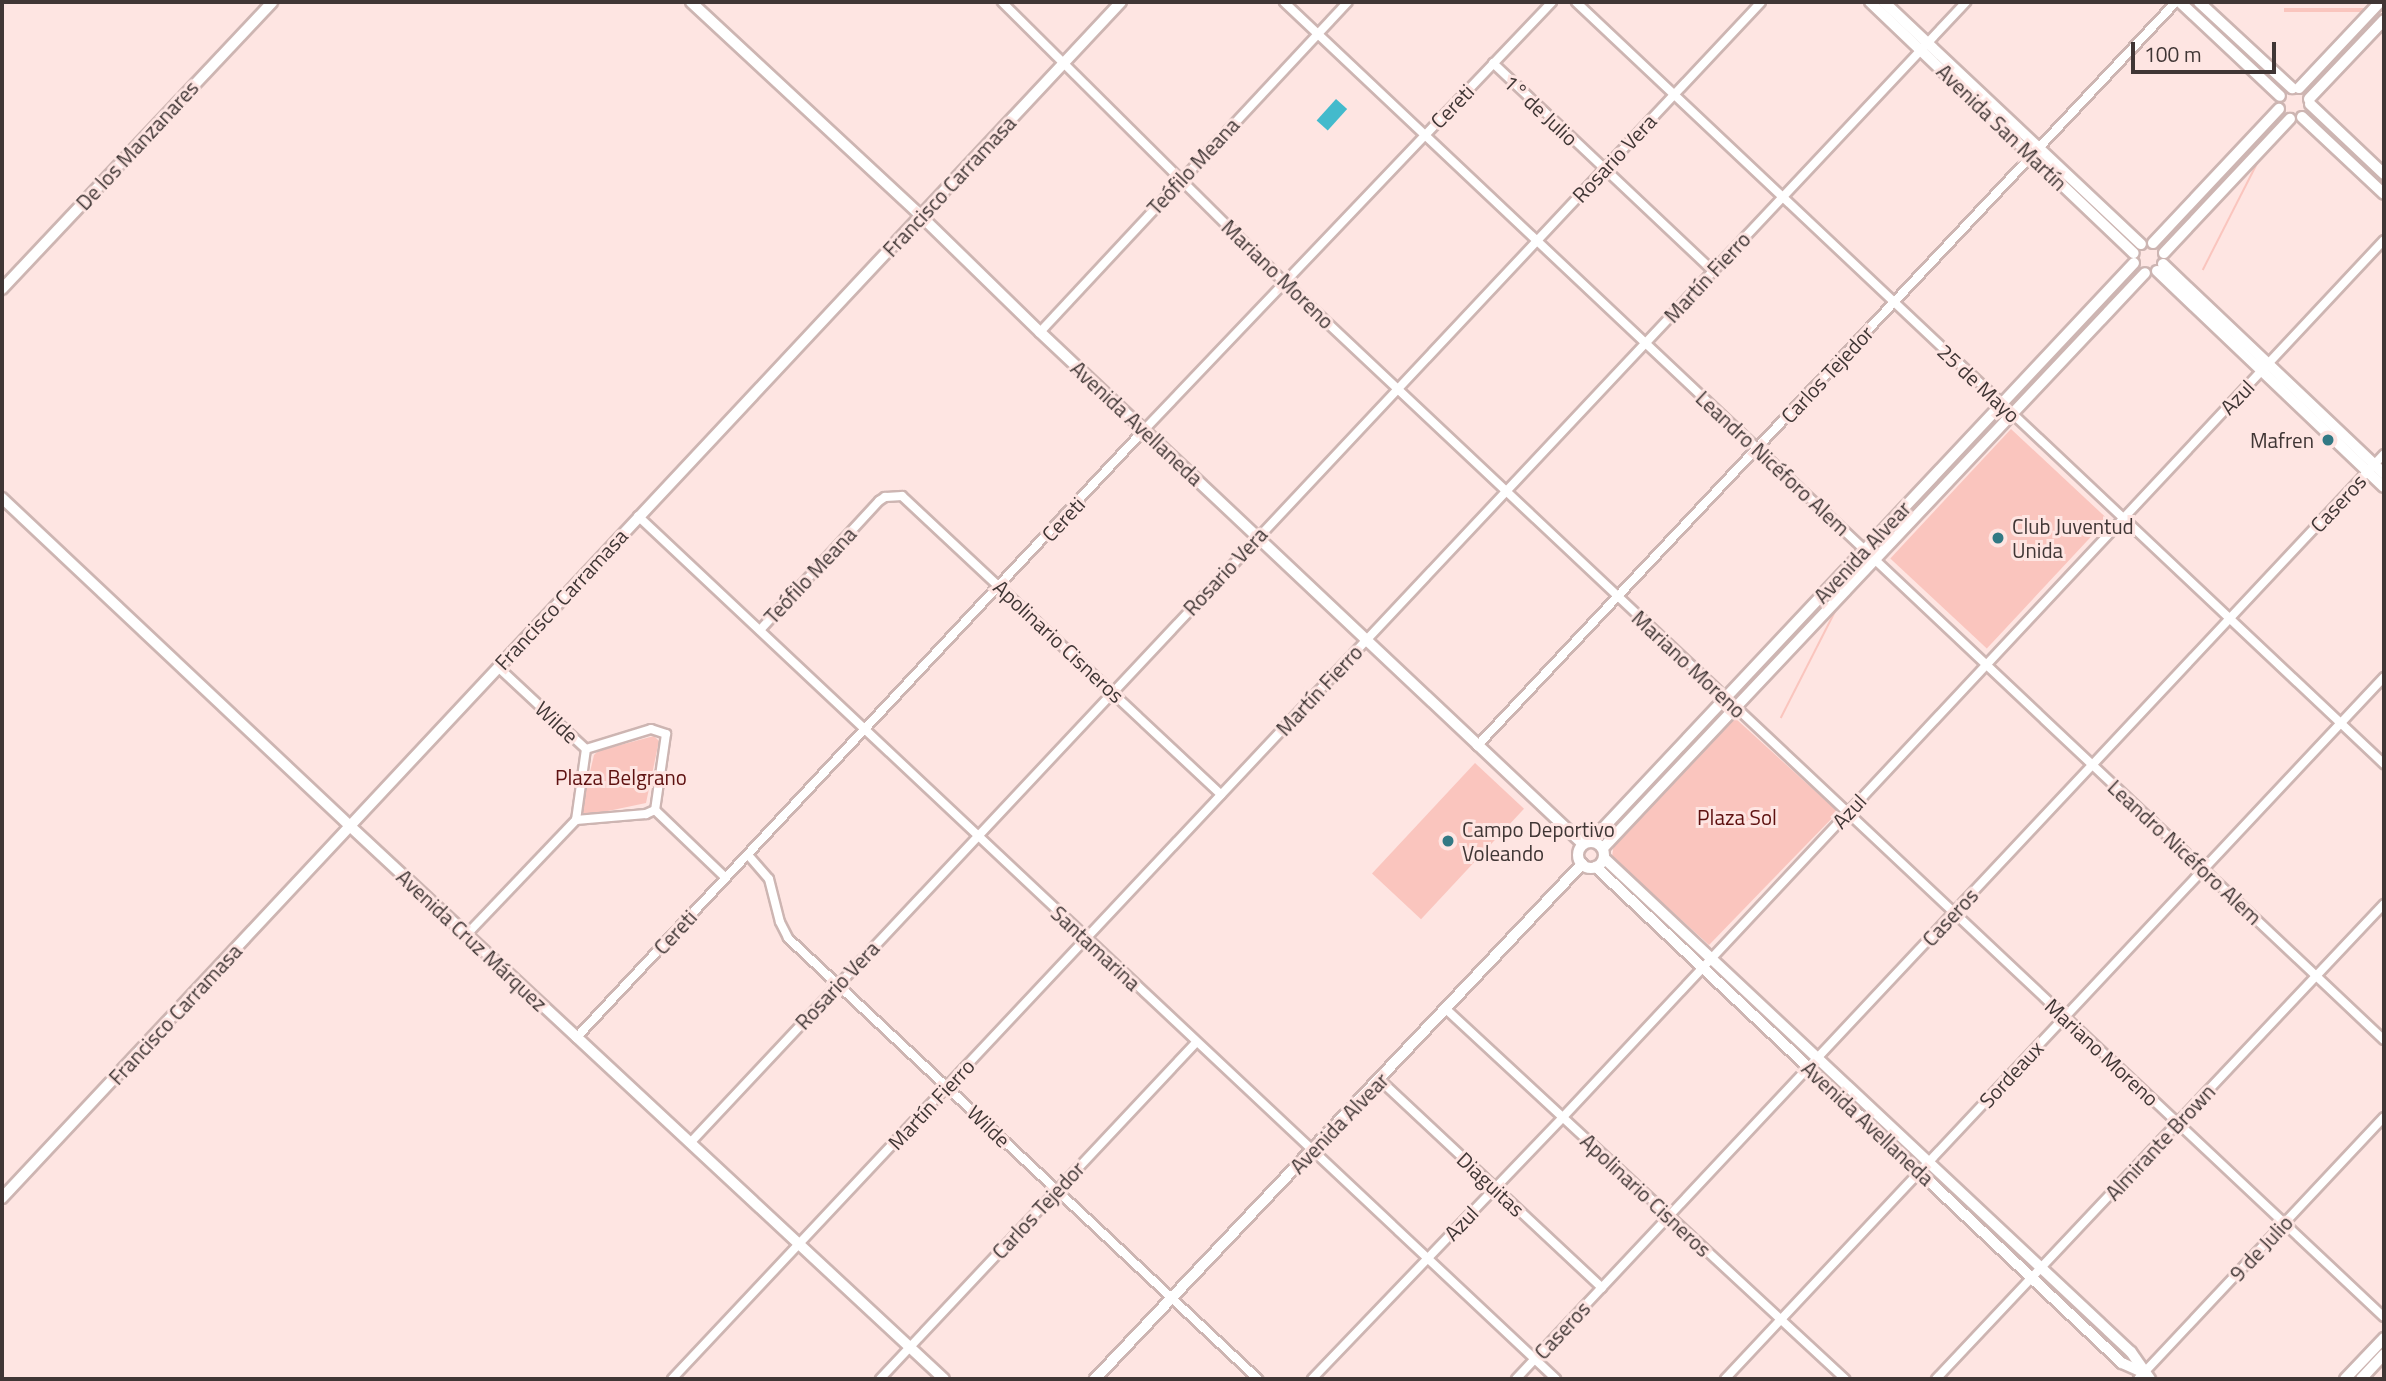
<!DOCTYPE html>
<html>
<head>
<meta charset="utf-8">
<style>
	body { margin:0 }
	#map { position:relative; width:2386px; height:1381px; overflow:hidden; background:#fee5e2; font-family:"Titillium Web",sans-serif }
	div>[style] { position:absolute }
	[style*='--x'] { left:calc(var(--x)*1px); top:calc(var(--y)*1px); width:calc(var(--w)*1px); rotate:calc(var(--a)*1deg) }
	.green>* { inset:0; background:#fac5be; transform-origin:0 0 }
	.water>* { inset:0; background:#43bacc; transform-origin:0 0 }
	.roads { filter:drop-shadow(2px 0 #cdb5b2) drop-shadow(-2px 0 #cdb5b2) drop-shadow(0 2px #cdb5b2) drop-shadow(0 -2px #cdb5b2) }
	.minor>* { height:8px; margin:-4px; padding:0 4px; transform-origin:4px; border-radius:4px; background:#fff }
	.tertiary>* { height:10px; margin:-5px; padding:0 5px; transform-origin:5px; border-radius:5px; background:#fff }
	.secondary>* { height:10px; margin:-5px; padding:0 5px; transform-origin:5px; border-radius:5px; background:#fff }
	.secondary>.ring { margin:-5px; padding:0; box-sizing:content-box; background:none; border:10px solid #fff; border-radius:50% }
	.dots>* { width:19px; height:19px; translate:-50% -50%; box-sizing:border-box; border:4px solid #fee5e2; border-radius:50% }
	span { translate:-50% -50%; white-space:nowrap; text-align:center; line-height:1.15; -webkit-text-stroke:6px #fee5e2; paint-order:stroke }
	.street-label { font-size:21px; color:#403635 }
	.poi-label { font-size:21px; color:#403635 }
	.right { translate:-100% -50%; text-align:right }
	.left { translate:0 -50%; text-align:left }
	.park-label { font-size:21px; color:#5e1110 }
	.frame { position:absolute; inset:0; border:4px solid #403635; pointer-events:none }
	.scale { position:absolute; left:2131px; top:42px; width:145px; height:32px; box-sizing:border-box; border:4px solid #403635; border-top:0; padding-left:9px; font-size:21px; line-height:24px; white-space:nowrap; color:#403635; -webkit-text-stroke:5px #fee5e2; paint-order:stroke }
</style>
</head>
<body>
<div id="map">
	<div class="green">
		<i style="clip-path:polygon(2187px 2px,2194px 2px,2280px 84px,2277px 87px)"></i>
		<i style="left:2384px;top:8px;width:4px;height:100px;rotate:90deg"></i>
		<i style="left:2314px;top:114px;width:97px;height:5px;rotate:44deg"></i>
		<i style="left:2279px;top:118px;width:2px;height:170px;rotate:27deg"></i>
		<i style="left:2132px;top:274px;width:3px;height:171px;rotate:45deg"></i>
		<i style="left:1999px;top:415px;width:3px;height:170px;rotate:45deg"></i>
		<i style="left:2011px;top:429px;width:132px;height:177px;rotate:43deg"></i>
		<i style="left:1857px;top:566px;width:2px;height:170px;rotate:27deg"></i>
		<i style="left:1723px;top:710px;width:2px;height:170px;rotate:27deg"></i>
		<i style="clip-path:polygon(1735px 718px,1838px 812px,1709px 945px,1612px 857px,1614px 843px)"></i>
		<i style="clip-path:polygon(654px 736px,659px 741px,646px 803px,589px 815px,583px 813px,581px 810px,594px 755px,598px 751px)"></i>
		<i style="left:1475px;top:763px;width:67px;height:151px;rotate:43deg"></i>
		<i style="left:1609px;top:867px;width:125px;height:5px;rotate:43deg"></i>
		<i style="clip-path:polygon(1717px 968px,1808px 1053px,1804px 1057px,1714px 971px)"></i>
		<i style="left:1826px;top:1071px;width:124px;height:6px;rotate:44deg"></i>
		<i style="clip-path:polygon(1934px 1175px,2024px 1260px,2021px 1264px,1931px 1178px)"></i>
		<i style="clip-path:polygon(2045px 1277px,2136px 1362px,2132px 1366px,2042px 1280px)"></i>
	</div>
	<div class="water">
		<i style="left:1336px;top:99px;width:15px;height:29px;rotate:42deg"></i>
	</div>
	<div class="roads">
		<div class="minor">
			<i style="--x:1002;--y:2;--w:397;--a:44.8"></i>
			<i style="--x:1284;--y:282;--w:1510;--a:43.26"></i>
			<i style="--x:1284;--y:2;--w:1512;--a:43.34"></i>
			<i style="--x:1576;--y:2;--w:1111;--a:43.32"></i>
			<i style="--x:1493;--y:63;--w:303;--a:43.4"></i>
			<i style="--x:1040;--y:332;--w:451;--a:-47"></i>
			<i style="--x:638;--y:516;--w:1260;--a:43.23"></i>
			<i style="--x:760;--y:630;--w:176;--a:-47.3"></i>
			<i style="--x:879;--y:501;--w:7;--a:-34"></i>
			<i style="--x:885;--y:497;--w:17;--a:-3"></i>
			<i style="--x:902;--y:496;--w:437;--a:43.1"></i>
			<i style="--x:498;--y:667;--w:120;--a:43"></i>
			<i style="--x:586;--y:749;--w:72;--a:98"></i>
			<i style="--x:576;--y:820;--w:70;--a:-4.9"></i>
			<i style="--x:646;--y:814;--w:10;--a:-24"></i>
			<i style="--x:655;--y:810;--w:98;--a:43.8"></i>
			<i style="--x:1477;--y:746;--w:1021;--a:-46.79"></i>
			<i style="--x:586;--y:749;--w:68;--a:-17.1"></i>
			<i style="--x:651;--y:729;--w:16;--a:18"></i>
			<i style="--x:666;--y:734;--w:77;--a:98.2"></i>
			<i style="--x:749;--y:856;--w:30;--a:49"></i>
			<i style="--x:769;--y:879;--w:44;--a:75.7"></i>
			<i style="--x:780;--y:922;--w:18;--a:63"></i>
			<i style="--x:788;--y:938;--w:645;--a:43.18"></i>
			<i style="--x:467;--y:934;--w:158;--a:-46.3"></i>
			<i style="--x:1447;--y:1010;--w:543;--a:42.83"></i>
			<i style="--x:576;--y:1038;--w:832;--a:-46.95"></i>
			<i style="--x:1144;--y:430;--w:591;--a:-46.37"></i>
			<i style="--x:1380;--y:1080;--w:304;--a:43.1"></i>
			<i style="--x:691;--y:1142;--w:1563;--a:-46.81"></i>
			<i style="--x:672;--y:1379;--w:1890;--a:-46.78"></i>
			<i style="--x:880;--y:1379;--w:462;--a:-46.8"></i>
			<i style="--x:1312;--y:1379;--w:363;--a:-46.2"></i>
			<i style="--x:1563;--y:1117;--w:1201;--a:-46.89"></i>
			<i style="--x:1516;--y:1379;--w:1268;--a:-46.82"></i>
			<i style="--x:1725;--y:1379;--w:963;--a:-46.81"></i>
			<i style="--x:1936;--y:1379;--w:653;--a:-46.68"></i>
			<i style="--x:2138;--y:1379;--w:359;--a:-46.8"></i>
		</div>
		<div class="tertiary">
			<i style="--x:691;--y:2;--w:316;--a:42.9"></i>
			<i style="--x:922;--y:217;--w:165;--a:44.3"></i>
			<i style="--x:1040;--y:332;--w:746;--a:43.32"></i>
			<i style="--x:2;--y:289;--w:394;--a:-46.7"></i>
			<i style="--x:2;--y:498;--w:480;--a:43.3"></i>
			<i style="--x:351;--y:827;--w:810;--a:42.95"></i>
			<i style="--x:2;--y:1198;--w:1638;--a:-46.91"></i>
			<i style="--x:1095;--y:1379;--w:709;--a:-46.6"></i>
		</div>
		<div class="secondary">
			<i style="--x:1870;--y:2;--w:364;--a:43.6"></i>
			<i style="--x:1884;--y:2;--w:353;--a:43.3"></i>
			<i style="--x:2180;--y:2;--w:137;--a:43.2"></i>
			<i style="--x:2199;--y:2;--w:127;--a:42.8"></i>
			<i style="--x:2299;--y:88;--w:118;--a:-46.7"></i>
			<i style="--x:2309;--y:99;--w:109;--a:-46.5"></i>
			<i style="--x:2310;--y:104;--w:102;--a:43.4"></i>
			<i style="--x:2302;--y:117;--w:112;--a:43.2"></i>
			<i style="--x:2153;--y:243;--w:184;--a:-46.8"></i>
			<i style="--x:2164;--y:253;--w:184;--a:-46.8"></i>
			<i style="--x:2163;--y:264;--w:305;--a:43.5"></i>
			<i style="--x:2157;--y:271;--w:313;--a:43.6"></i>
			<i style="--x:1591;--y:841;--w:793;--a:-46.79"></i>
			<i class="ring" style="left:1578px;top:842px;width:16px;height:16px"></i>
			<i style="--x:1603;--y:848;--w:790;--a:-46.69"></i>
			<i style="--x:1604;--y:858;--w:722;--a:43.15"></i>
			<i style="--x:2131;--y:1352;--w:33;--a:55"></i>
			<i style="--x:1596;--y:867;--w:723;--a:43.32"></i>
			<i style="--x:2122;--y:1363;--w:24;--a:24"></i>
			<i style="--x:2345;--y:1379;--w:57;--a:-46.4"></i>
			<i style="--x:2361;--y:1379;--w:34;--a:-47"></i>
		</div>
	</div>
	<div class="dots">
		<i style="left:2328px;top:440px;background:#327984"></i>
		<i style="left:1998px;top:538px;background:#327984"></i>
		<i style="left:1448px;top:841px;background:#327984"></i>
	</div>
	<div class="street-label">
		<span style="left:1452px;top:106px;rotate:-46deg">Cereti</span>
		<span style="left:1541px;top:110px;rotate:43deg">1° de Julio</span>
		<span style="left:2002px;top:127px;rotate:44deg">Avenida San Martín</span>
		<span style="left:137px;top:145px;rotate:-47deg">De los Manzanares</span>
		<span style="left:1614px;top:158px;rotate:-47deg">Rosario Vera</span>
		<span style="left:1193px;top:166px;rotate:-47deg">Teófilo Meana</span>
		<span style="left:949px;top:186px;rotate:-47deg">Francisco Carramasa</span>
		<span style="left:1278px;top:274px;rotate:44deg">Mariano Moreno</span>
		<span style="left:1707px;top:277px;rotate:-47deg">Martín Fierro</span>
		<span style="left:1827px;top:374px;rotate:-47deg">Carlos Tejedor</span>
		<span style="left:1979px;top:383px;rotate:43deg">25 de Mayo</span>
		<span style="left:2237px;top:397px;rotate:-46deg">Azul</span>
		<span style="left:1137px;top:423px;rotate:43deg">Avenida Avellaneda</span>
		<span style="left:1773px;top:463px;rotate:43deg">Leandro Nicéforo Alem</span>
		<span style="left:2338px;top:503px;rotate:-47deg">Caseros</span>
		<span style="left:1063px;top:519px;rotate:-47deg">Cereti</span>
		<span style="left:1862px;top:552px;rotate:-47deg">Avenida Alvear</span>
		<span style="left:1225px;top:571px;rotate:-47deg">Rosario Vera</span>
		<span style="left:810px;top:575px;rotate:-47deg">Teófilo Meana</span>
		<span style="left:561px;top:599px;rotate:-47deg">Francisco Carramasa</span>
		<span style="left:1059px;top:641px;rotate:43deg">Apolinario Cisneros</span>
		<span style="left:1689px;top:664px;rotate:43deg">Mariano Moreno</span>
		<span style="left:1319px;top:690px;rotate:-47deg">Martín Fierro</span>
		<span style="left:557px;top:722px;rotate:43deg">Wilde</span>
		<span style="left:1849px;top:811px;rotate:-47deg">Azul</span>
		<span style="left:2185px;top:852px;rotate:43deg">Leandro Nicéforo Alem</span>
		<span style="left:1950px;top:917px;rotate:-47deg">Caseros</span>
		<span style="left:675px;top:932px;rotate:-47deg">Cereti</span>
		<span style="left:472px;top:940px;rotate:43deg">Avenida Cruz Márquez</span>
		<span style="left:1096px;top:948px;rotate:43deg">Santamarina</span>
		<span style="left:837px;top:985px;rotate:-47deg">Rosario Vera</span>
		<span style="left:175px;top:1014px;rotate:-47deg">Francisco Carramasa</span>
		<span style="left:2102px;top:1052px;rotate:43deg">Mariano Moreno</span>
		<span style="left:2011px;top:1074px;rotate:-47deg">Sordeaux</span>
		<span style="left:931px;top:1104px;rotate:-47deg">Martín Fierro</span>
		<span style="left:1339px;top:1123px;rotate:-46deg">Avenida Alvear</span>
		<span style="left:1868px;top:1123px;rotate:43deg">Avenida Avellaneda</span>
		<span style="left:989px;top:1126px;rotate:44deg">Wilde</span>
		<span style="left:2160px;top:1142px;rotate:-47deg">Almirante Brown</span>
		<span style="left:1491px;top:1184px;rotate:43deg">Diaguitas</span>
		<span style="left:1646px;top:1195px;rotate:43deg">Apolinario Cisneros</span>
		<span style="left:1038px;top:1210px;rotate:-47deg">Carlos Tejedor</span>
		<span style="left:1461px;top:1223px;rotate:-46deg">Azul</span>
		<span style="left:2261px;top:1248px;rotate:-47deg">9 de Julio</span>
		<span style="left:1562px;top:1330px;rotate:-47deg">Caseros</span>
	</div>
	<div class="poi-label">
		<span class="right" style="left:2314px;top:440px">Mafren</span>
		<span class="left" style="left:2012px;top:538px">Club Juventud<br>Unida</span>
		<span class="left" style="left:1462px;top:841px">Campo Deportivo<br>Voleando</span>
	</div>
	<div class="park-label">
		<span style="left:621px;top:777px">Plaza Belgrano</span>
		<span style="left:1737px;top:817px">Plaza Sol</span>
	</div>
	<div class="frame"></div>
	<div class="scale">100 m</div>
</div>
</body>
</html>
